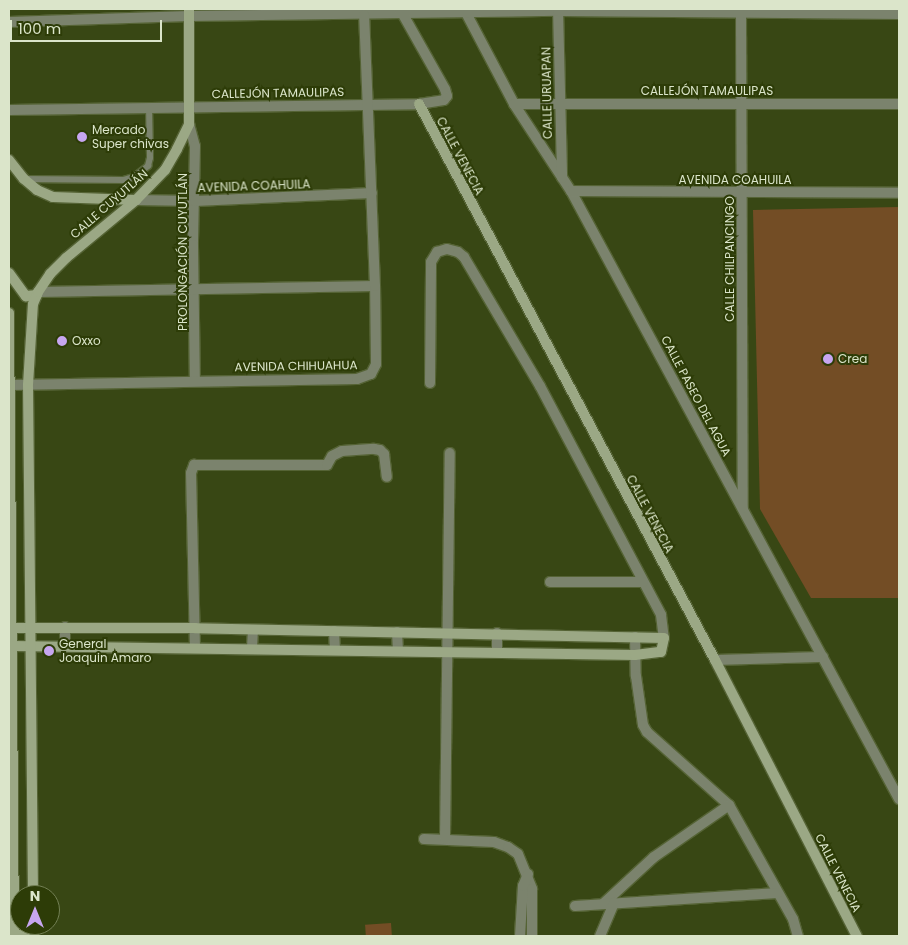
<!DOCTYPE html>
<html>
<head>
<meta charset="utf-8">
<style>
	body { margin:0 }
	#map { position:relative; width:908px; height:945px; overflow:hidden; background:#384714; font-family:Poppins,sans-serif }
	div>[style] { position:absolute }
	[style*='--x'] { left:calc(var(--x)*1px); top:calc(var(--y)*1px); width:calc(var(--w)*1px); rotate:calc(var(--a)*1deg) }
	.green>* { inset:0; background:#734d25; transform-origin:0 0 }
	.roads { filter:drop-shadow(1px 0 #556335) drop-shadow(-1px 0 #556335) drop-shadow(0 1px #556335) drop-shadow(0 -1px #556335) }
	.lane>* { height:5.5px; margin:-2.75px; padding:0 2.75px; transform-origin:2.75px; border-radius:2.75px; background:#7b836d }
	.street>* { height:10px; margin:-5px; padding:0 5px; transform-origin:5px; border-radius:5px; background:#7b836d }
	.secondary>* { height:10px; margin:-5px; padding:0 5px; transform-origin:5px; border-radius:5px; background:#9ba885 }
	.dots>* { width:14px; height:14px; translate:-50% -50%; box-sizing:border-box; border:2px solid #2d3c07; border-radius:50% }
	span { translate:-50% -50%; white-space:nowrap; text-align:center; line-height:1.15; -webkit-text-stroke:4px #2d3c07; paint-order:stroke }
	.street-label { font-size:12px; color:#dbe5ca }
	.poi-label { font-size:12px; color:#dbe5ca }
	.left { translate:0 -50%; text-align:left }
	.frame { position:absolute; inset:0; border:10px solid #dbe5ca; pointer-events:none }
	.north { position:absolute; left:10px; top:885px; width:50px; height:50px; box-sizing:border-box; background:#2d3c07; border:1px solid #738055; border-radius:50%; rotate:0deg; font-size:14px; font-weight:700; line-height:20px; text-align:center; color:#dbe5ca }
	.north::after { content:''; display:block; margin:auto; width:18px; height:22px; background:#c7a6f0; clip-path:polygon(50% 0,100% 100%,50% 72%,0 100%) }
	.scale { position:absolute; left:10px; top:20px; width:152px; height:22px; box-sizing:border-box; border:2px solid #dbe5ca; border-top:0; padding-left:6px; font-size:15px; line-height:18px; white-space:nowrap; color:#dbe5ca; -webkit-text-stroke:4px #2d3c07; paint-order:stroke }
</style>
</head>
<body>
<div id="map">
	<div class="green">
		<i style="clip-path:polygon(899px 207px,899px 598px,811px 598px,760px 509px,753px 210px)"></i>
		<i style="left:391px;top:923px;width:13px;height:26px;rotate:86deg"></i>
	</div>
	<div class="roads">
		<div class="lane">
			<i style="--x:24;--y:179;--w:100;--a:0.6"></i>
			<i style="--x:124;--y:180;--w:10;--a:-17"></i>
			<i style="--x:134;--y:177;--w:18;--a:-38"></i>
			<i style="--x:148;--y:166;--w:8;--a:-76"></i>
			<i style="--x:150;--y:158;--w:50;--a:-91.1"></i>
		</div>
		<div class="street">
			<i style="--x:464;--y:9;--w:107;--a:62.2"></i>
			<i style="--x:514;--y:104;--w:104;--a:56.8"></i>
			<i style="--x:571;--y:191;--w:691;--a:61.65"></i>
			<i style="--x:558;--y:9;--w:169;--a:88.6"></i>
			<i style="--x:741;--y:9;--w:499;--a:89.8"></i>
			<i style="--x:9;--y:22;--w:180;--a:-1.9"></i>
			<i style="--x:189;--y:16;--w:369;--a:-0.8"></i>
			<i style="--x:558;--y:11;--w:341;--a:0.5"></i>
			<i style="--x:514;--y:104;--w:385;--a:0"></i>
			<i style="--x:9;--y:110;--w:410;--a:-0.8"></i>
			<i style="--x:419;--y:104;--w:25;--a:-9"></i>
			<i style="--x:444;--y:100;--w:5;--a:-53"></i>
			<i style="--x:447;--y:96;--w:7;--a:-106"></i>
			<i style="--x:445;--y:89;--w:92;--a:-119.4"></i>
			<i style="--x:189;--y:124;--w:23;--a:75"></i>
			<i style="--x:195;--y:146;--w:99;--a:91.2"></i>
			<i style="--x:193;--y:245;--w:136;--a:89.2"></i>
			<i style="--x:571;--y:191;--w:328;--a:0.3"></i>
			<i style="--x:136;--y:200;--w:59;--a:1"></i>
			<i style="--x:195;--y:201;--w:177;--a:-2.6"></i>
			<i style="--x:38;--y:292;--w:337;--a:-1"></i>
			<i style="--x:430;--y:383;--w:121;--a:-89.5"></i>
			<i style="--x:431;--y:262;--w:12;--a:-59"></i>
			<i style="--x:437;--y:252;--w:10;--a:-17"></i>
			<i style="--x:447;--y:249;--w:11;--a:15"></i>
			<i style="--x:458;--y:252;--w:8;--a:40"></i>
			<i style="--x:464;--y:257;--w:150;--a:59.5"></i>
			<i style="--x:540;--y:386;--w:259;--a:62.1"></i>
			<i style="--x:661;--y:615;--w:23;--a:83"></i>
			<i style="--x:11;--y:385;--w:346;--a:-1"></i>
			<i style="--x:357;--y:379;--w:15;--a:-20"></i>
			<i style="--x:371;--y:374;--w:11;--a:-63"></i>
			<i style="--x:376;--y:364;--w:78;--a:-90.7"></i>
			<i style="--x:375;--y:286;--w:271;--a:-92.3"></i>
			<i style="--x:550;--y:582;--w:93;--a:0"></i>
			<i style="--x:65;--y:627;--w:19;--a:90"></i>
			<i style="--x:334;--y:631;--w:18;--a:87"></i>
			<i style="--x:397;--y:632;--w:18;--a:87"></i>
			<i style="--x:497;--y:633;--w:19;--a:90"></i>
			<i style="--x:635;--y:637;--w:39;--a:89"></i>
			<i style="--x:636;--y:676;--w:49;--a:81.9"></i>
			<i style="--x:643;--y:725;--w:8;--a:60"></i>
			<i style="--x:647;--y:732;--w:110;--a:41.7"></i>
			<i style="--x:729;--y:805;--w:131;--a:60.7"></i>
			<i style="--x:793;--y:919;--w:18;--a:74"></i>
			<i style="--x:195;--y:648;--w:175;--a:-91.3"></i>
			<i style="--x:191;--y:473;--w:9;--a:-69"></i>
			<i style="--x:194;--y:465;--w:133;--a:0"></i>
			<i style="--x:327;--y:465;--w:10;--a:-61"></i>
			<i style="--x:332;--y:456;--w:11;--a:-27"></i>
			<i style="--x:342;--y:451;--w:32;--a:-4"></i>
			<i style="--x:374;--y:449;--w:6;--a:9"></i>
			<i style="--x:380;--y:450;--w:6;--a:45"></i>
			<i style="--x:384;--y:454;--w:23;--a:83"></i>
			<i style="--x:252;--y:648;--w:18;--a:-87"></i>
			<i style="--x:715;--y:660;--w:108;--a:-1.6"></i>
			<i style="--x:424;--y:839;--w:70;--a:2.5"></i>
			<i style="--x:494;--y:842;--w:15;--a:20"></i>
			<i style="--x:508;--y:847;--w:12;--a:35"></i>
			<i style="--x:518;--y:854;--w:38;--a:68"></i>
			<i style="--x:532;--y:889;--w:47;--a:90"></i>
			<i style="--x:445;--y:839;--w:386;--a:-89.3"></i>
			<i style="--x:603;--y:904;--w:69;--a:-42.7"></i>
			<i style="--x:654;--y:857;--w:91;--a:-34.7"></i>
			<i style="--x:575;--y:906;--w:203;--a:-3.7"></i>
			<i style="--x:520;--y:936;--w:50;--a:-86.6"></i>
			<i style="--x:523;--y:886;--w:13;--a:-67"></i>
			<i style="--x:600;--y:936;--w:36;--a:-67"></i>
		</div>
		<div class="secondary">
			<i style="--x:419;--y:104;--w:630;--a:61.97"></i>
			<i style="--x:715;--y:660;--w:310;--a:62.8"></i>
			<i style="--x:9;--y:160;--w:24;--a:52"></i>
			<i style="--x:24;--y:179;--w:17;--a:40"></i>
			<i style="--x:37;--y:190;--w:17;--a:24"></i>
			<i style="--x:53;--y:197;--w:83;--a:2.1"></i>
			<i style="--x:9;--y:273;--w:29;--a:54"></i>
			<i style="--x:26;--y:296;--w:11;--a:-5"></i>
			<i style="--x:9;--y:313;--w:623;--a:89.54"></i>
			<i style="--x:13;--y:646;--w:622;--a:0.83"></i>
			<i style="--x:635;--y:655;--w:26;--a:-7"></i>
			<i style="--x:661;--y:652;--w:14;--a:-78"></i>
			<i style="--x:664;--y:638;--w:469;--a:-178.8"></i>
			<i style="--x:195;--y:628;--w:182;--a:180"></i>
			<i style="--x:33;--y:895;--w:510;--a:-90.56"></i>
			<i style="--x:28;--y:385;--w:81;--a:-86.5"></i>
			<i style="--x:33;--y:304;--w:13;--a:-67"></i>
			<i style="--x:38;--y:292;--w:22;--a:-56"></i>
			<i style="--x:50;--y:274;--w:23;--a:-45"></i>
			<i style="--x:66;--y:258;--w:91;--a:-39.6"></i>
			<i style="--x:136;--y:200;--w:42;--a:-46"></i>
			<i style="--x:165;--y:170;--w:24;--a:-60"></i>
			<i style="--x:177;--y:149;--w:28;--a:-64"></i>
			<i style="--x:189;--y:124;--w:115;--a:-90"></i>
			<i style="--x:9;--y:935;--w:25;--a:0"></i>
		</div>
	</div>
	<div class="dots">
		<i style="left:82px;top:137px;background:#c7a6f0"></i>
		<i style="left:62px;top:341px;background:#c7a6f0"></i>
		<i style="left:828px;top:359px;background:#c7a6f0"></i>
		<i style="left:49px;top:651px;background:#c7a6f0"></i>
	</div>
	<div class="street-label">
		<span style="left:707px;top:91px">CALLEJÓN TAMAULIPAS</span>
		<span style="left:278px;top:93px;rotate:-1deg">CALLEJÓN TAMAULIPAS</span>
		<span style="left:547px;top:93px;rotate:-91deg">CALLE URUAPAN</span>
		<span style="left:460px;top:156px;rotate:62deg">CALLE VENECIA</span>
		<span style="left:735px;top:180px">AVENIDA COAHUILA</span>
		<span style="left:254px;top:186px;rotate:-2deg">AVENIDA COAHUILA</span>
		<span style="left:109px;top:204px;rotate:-41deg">CALLE CUYUTLÁN</span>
		<span style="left:183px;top:252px;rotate:-90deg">PROLONGACIÓN CUYUTLÁN</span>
		<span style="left:730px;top:259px;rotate:-90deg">CALLE CHILPANCINGO</span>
		<span style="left:296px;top:366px;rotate:-1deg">AVENIDA CHIHUAHUA</span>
		<span style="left:696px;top:396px;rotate:62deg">CALLE PASEO DEL AGUA</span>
		<span style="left:650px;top:514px;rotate:62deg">CALLE VENECIA</span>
		<span style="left:838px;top:873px;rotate:63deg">CALLE VENECIA</span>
	</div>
	<div class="poi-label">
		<span class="left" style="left:92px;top:137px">Mercado<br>Super chivas</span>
		<span class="left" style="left:72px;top:341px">Oxxo</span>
		<span class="left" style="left:838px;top:359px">Crea</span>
		<span class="left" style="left:59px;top:651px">General<br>Joaquin Amaro</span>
	</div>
	<div class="frame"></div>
	<div class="north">N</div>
	<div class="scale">100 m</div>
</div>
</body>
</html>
